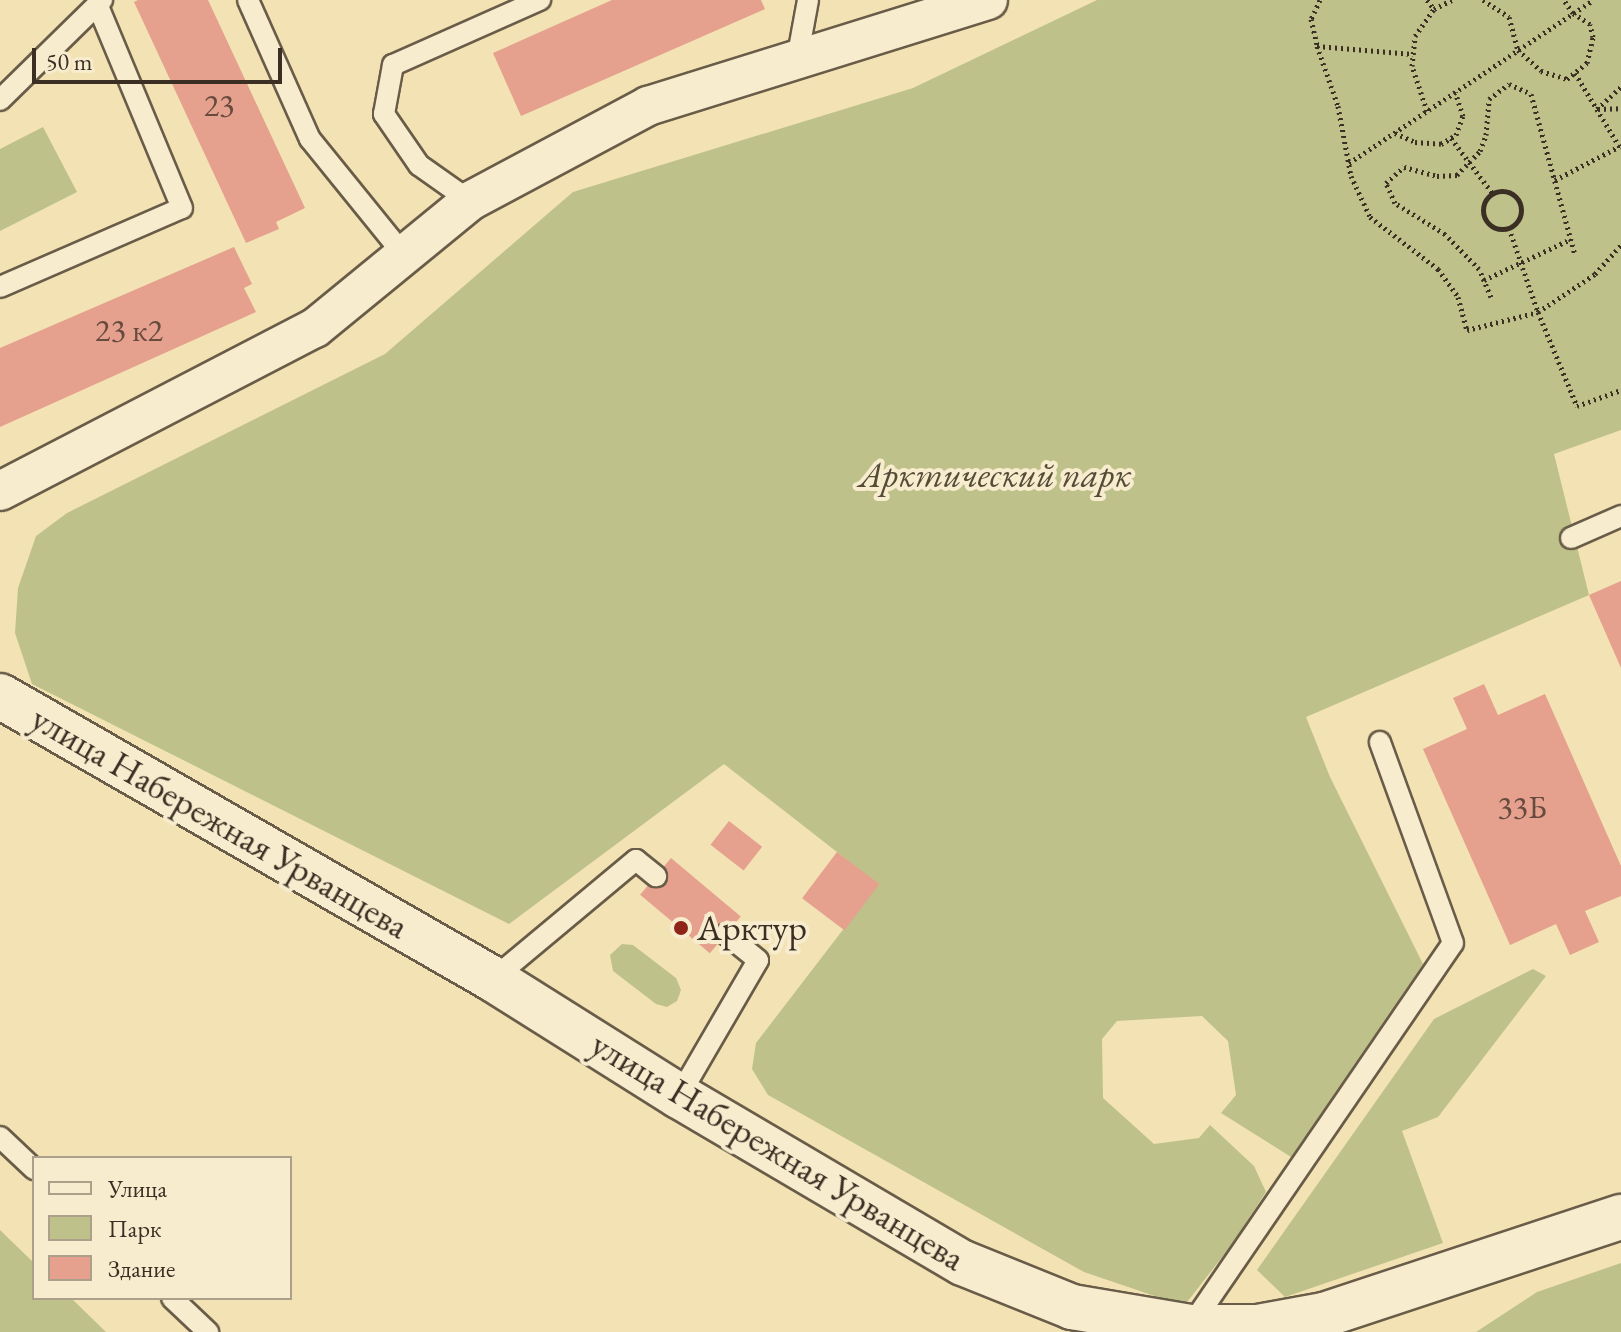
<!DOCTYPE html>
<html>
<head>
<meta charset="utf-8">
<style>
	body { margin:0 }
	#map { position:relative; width:1621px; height:1332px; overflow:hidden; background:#f3e2b3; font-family:"EB Garamond",serif }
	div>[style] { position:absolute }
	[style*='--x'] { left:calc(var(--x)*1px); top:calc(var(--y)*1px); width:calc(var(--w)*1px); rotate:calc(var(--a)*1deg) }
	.green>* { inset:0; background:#bec28a }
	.building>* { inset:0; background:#e5a08e; transform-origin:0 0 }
	.path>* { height:5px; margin-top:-2.5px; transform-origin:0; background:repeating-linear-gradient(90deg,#3b2f24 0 2px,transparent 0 6px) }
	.path>.ring { margin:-2.5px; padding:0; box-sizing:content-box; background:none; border:5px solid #3b2f24; border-radius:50% }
	.roads { filter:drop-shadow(2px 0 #695c48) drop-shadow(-2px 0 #695c48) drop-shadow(0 2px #695c48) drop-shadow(0 -2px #695c48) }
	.service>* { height:20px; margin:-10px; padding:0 10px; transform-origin:10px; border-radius:10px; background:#f7ecce }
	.minor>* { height:38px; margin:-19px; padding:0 19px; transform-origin:19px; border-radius:19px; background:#f7ecce }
	.tertiary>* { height:44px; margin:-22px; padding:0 22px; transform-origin:22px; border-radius:22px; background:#f7ecce }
	.dots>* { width:22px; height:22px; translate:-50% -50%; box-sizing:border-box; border:4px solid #f7ecce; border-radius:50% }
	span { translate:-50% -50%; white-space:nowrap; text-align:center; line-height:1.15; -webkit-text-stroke:8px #f7ecce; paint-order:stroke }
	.number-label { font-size:32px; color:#664b3e }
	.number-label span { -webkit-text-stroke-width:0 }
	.park-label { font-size:36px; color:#554c38; font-style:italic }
	.street-label { font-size:36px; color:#3b2f24 }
	.poi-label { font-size:36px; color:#3b2f24 }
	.left { translate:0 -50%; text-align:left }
	.legend { position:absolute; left:32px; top:1156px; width:260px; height:144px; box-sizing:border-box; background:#f7ecce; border:2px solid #aca08a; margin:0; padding:10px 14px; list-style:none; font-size:24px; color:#3b2f24 }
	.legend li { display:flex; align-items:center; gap:16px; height:40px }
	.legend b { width:40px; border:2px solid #aca08a }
	.scale { position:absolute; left:32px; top:48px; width:250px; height:36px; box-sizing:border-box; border:4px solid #3b2f24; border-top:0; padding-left:10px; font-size:24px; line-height:28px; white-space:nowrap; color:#3b2f24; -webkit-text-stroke:6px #f7ecce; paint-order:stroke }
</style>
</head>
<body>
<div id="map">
	<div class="green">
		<i style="clip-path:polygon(1097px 0,1621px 0,1621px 430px,1554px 454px,1589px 595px,1306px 717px,1330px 777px,1423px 964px,1291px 1157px,1221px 1113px,1236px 1095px,1228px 1041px,1202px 1016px,1117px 1021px,1102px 1039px,1103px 1098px,1154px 1144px,1199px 1138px,1210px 1125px,1254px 1166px,1266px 1192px,1230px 1247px,1184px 1306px,1084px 1272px,768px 1095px,752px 1069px,756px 1043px,878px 884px,724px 764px,509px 924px,32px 684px,15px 633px,18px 588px,36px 536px,67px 513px,385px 354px,573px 192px,913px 88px)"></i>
		<i style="clip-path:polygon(43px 127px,77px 192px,0 231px,0 149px)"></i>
		<i style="clip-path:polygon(622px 944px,633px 945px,676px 978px,681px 990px,677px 1001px,667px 1007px,656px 1004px,613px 971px,610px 955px)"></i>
		<i style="clip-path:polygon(1533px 969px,1546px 976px,1438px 1117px,1402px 1131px,1443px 1243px,1285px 1297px,1257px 1270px,1434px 1019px)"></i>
		<i style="clip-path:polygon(0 1230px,34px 1263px,34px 1298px,71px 1298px,106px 1332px,0 1332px)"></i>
		<i style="clip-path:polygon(1621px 1263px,1621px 1332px,1476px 1332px,1537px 1292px)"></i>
	</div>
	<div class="building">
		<i style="clip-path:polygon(138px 0,208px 0,305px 208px,276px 222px,279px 229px,246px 243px,134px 2px)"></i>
		<i style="clip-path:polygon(612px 0,761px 0,765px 9px,521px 116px,493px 53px)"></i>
		<i style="clip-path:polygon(234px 247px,252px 284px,244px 288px,256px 312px,0 427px,0 348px)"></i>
		<i style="clip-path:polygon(1621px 581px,1621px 668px,1589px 595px)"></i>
		<i style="clip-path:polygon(1484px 684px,1498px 715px,1545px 694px,1621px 866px,1621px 896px,1585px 911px,1599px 942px,1570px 955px,1556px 924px,1510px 945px,1423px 749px,1467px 729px,1453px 698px)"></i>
		<i style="left:729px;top:821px;width:42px;height:30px;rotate:38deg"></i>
		<i style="left:837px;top:852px;width:53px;height:58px;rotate:37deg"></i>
		<i style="left:671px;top:858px;width:91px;height:48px;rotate:40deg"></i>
	</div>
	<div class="path">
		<i style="--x:1320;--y:0;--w:21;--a:115"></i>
		<i style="--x:1311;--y:19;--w:28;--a:77"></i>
		<i style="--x:1317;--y:46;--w:64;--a:70.7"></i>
		<i style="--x:1338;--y:106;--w:71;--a:79.5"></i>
		<i style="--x:1351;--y:176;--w:45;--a:65.1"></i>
		<i style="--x:1370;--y:217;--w:86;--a:37.4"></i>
		<i style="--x:1438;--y:269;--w:34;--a:54"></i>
		<i style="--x:1458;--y:297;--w:34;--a:75"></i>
		<i style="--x:1467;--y:330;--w:73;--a:-14.2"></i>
		<i style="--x:1538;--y:312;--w:69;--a:-33.7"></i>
		<i style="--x:1595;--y:274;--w:39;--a:-48"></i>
		<i style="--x:1427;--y:0;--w:11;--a:52"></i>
		<i style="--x:1483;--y:0;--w:31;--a:33"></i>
		<i style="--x:1509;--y:17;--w:34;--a:75"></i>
		<i style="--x:1518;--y:50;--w:31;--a:42"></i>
		<i style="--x:1541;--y:71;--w:27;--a:17"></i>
		<i style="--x:1567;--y:79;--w:26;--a:-39"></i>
		<i style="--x:1587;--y:63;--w:27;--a:-77"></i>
		<i style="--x:1593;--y:37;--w:13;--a:-103"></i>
		<i style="--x:1590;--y:24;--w:20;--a:-147"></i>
		<i style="--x:1573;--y:13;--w:16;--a:-125"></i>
		<i style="--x:1317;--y:46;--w:96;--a:4.8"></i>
		<i style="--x:1575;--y:73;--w:89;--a:58.8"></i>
		<i style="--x:1597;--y:109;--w:33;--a:-43"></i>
		<i style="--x:1598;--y:109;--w:23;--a:-2"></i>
		<i style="--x:1427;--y:111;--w:47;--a:-108.4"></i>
		<i style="--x:1412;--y:66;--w:30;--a:-84"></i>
		<i style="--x:1415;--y:36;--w:33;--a:-55"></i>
		<i style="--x:1434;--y:9;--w:20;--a:-27"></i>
		<i style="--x:1395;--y:133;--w:22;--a:24"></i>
		<i style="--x:1415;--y:142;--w:26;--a:4"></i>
		<i style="--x:1441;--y:144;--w:17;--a:-31"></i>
		<i style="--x:1456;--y:135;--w:20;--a:-70"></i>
		<i style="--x:1463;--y:116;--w:25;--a:-108"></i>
		<i style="--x:1451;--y:138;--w:70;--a:53.1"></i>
		<i style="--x:1349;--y:163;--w:293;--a:-33.7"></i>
		<i style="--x:1555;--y:180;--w:73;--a:-27.6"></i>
		<i class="ring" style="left:1483px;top:191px;width:33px;height:33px"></i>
		<i style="--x:1509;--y:228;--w:89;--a:71"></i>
		<i style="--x:1538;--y:312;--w:102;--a:67.5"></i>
		<i style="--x:1577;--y:406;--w:47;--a:-20"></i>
		<i style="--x:1484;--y:280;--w:96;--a:-25.2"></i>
		<i style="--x:1491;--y:297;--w:30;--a:-113"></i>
		<i style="--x:1479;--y:269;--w:49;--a:-134.2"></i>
		<i style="--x:1445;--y:234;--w:59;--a:-148.2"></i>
		<i style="--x:1395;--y:203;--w:22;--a:-114"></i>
		<i style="--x:1386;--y:183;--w:24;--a:-42"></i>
		<i style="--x:1404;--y:167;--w:34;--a:15"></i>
		<i style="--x:1437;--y:176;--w:20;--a:-3"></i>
		<i style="--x:1457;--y:175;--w:33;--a:-46"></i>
		<i style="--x:1480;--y:151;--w:17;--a:-69"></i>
		<i style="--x:1486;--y:135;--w:36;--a:-85"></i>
		<i style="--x:1489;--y:99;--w:25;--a:-37"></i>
		<i style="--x:1509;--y:84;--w:24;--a:24"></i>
		<i style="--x:1531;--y:94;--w:167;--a:74.7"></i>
	</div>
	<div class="roads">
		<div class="service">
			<i style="--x:248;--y:0;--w:152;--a:66"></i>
			<i style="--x:310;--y:139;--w:149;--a:51"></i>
			<i style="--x:797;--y:60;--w:61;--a:-79.6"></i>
			<i style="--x:0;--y:100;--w:143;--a:-44.4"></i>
			<i style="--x:470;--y:201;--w:62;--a:-144.8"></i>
			<i style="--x:419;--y:165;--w:62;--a:-124.5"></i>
			<i style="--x:384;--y:114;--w:50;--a:-79.6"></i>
			<i style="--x:393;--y:65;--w:161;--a:-23.9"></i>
			<i style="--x:0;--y:287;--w:198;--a:-23.5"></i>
			<i style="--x:182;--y:208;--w:219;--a:-112.6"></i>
			<i style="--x:1571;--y:538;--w:55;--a:-23.7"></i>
			<i style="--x:493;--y:979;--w:186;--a:-39.8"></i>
			<i style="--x:636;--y:860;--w:26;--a:39"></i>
			<i style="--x:679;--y:1096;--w:157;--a:-59.8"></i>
			<i style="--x:758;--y:960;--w:41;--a:-140.9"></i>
			<i style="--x:0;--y:1137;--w:47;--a:43.3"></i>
			<i style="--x:172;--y:1298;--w:50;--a:43.4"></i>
			<i style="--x:1190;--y:1327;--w:465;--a:-55.6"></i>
			<i style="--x:1453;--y:943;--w:214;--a:-110"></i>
		</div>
		<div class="minor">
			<i style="--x:0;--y:491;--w:355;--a:-27.4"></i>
			<i style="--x:315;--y:328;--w:200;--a:-39.3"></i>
			<i style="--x:470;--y:201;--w:202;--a:-28.1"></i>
			<i style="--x:648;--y:106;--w:356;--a:-17.3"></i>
		</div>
		<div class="tertiary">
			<i style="--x:0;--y:696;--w:568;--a:29.86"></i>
			<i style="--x:493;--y:979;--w:220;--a:32.2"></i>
			<i style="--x:679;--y:1096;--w:329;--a:30.5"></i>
			<i style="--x:963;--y:1263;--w:118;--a:22"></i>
			<i style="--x:1072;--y:1307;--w:120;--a:9.6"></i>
			<i style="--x:1190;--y:1327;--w:68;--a:0"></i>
			<i style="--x:1258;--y:1327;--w:67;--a:-10.3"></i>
			<i style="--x:1324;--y:1315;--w:313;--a:-18.3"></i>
		</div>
	</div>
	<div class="dots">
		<i style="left:681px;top:928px;background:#8f2418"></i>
	</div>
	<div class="number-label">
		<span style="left:219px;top:105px">23</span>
		<span style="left:129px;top:330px">23 к2</span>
		<span style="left:1522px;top:807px">33Б</span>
	</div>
	<div class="park-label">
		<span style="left:995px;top:475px">Арктический парк</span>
	</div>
	<div class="street-label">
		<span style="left:220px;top:822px;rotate:30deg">улица Набережная Урванцева</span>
		<span style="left:778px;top:1151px;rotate:31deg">улица Набережная Урванцева</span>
	</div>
	<div class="poi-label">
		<span class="left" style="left:697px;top:928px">Арктур</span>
	</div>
	<ul class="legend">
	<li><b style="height:10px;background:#f7ecce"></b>Улица</li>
	<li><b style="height:22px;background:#bec28a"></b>Парк</li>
	<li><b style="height:22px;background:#e5a08e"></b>Здание</li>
	</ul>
	<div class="scale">50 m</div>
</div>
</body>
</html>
